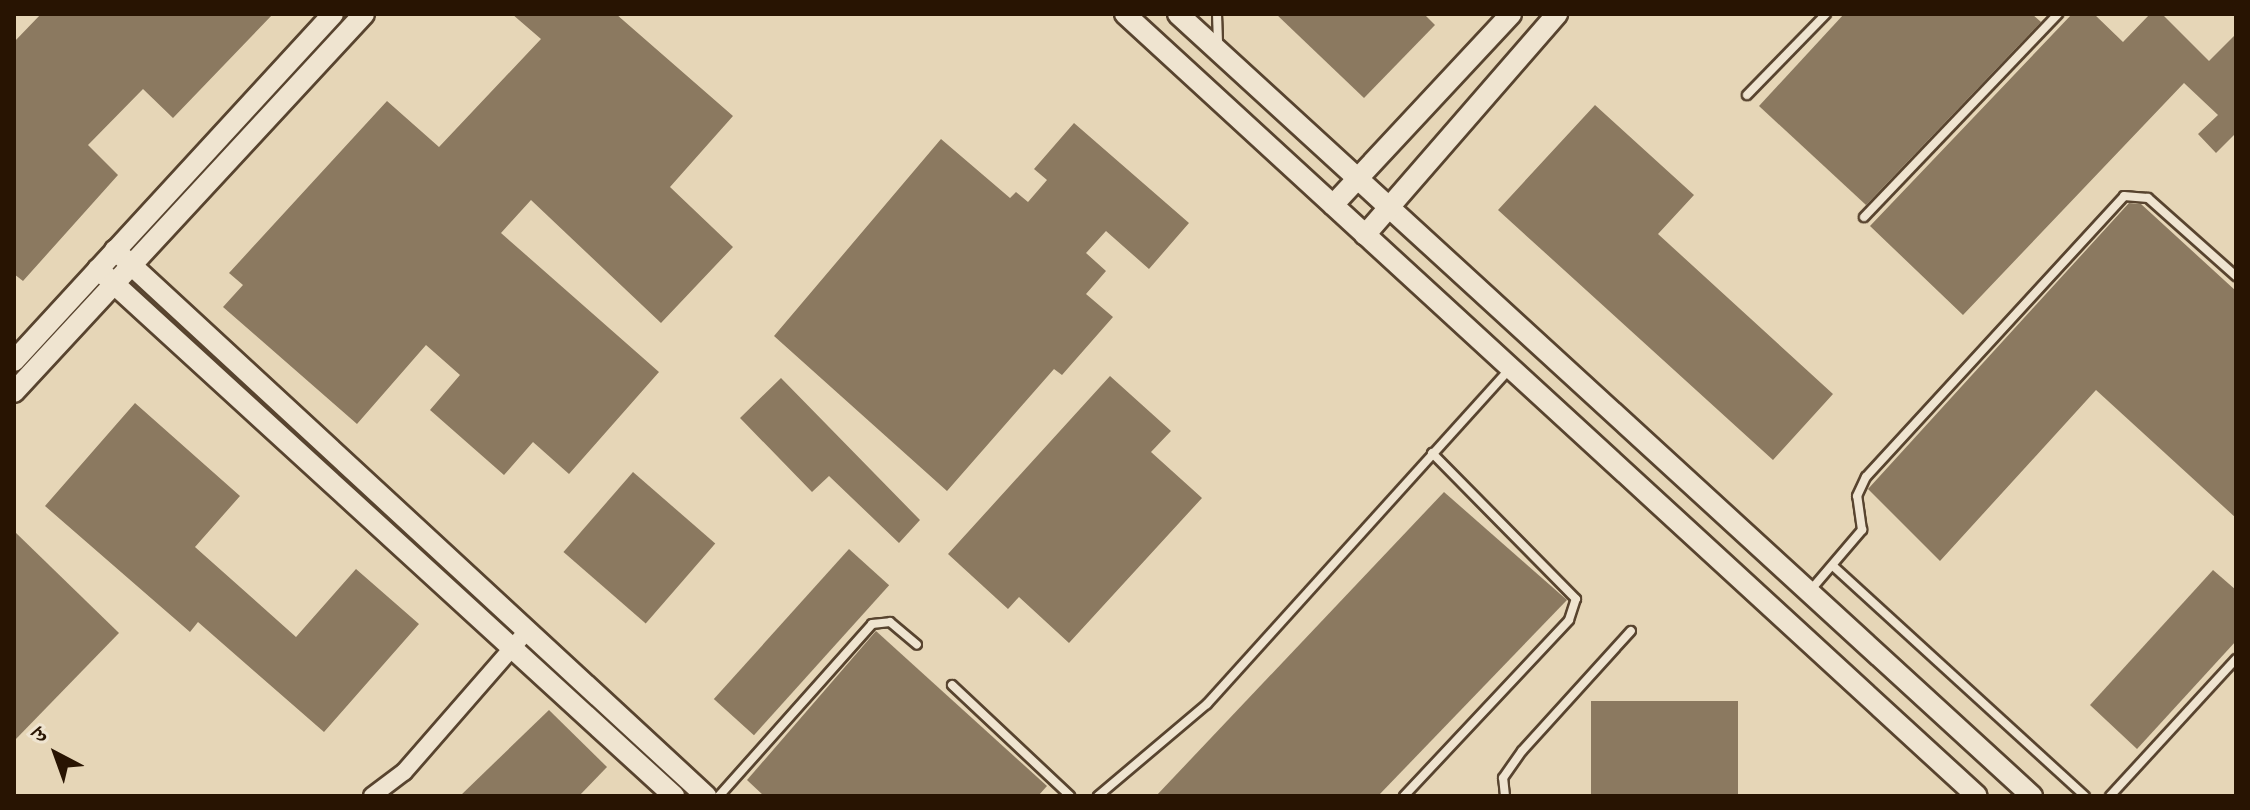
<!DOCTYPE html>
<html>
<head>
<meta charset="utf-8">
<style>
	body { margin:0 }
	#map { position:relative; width:2250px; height:810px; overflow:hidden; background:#e6d6b7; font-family:"Old Standard TT","Noto Serif Devanagari",serif }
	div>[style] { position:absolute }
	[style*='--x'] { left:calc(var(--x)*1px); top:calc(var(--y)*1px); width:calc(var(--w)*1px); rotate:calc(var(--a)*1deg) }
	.building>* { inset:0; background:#8b7960; transform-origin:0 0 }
	.roads { filter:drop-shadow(2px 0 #58442f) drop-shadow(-2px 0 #58442f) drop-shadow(0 2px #58442f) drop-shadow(0 -2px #58442f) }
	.service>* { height:8px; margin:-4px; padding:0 4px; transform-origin:4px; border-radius:4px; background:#efe4d0 }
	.minor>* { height:16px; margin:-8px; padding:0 8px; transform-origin:8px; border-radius:8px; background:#efe4d0 }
	.tertiary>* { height:20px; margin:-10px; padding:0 10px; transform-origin:10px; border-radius:10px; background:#efe4d0 }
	span { translate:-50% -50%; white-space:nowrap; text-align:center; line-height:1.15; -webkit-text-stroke:8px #efe4d0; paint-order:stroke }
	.frame { position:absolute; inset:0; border:16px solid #281402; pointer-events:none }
	.north { position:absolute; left:16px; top:714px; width:80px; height:80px; -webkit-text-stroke:6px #efe4d0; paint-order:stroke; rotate:319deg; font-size:22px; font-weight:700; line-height:32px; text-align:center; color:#281402 }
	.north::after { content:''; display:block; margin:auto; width:28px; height:36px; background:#281402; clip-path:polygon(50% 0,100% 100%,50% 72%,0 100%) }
</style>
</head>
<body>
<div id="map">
	<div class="building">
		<i style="clip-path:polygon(41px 14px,273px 14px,173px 118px,143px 89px,88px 145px,118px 175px,23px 281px,14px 274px,14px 42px)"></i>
		<i style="clip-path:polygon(512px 14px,616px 14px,733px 116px,670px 187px,733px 247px,661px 323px,531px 200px,501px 233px,659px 372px,569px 474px,533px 442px,504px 475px,430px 410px,460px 375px,426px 345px,357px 424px,223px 307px,243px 285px,229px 273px,387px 101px,439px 147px,541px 39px)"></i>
		<i style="clip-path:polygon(1276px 14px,1424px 14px,1435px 25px,1364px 98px)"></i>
		<i style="clip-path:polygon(1844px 14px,2032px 14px,2041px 22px,1866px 205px,1759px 106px)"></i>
		<i style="clip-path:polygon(2072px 14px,2094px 14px,2123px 42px,2150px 14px,2162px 14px,2209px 61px,2236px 34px,2236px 133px,2216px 153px,2198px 134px,2218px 115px,2184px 83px,1963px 315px,1870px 226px)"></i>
		<i style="clip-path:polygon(1595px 105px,1694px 195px,1658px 234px,1833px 394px,1773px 460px,1498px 210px)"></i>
		<i style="clip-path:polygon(1074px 123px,1189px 223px,1149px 269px,1106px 231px,1086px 253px,1106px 271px,1086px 294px,1113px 317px,1062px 375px,1054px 369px,947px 491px,774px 336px,941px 139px,1010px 198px,1016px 192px,1028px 202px,1047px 180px,1034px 169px)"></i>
		<i style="clip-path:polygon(2129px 203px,2141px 204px,2236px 291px,2236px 518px,2096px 390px,1940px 561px,1868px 489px)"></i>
		<i style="clip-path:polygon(1110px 376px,1171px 431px,1151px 452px,1202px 498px,1069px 643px,1019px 597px,1008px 609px,948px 554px)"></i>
		<i style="clip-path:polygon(781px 378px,920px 520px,899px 543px,829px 476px,812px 492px,740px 418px)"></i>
		<i style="clip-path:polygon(135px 403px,240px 496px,195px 547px,296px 637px,356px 569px,419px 624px,324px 732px,198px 622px,190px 632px,45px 506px)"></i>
		<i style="left:633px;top:472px;width:109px;height:106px;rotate:41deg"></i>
		<i style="clip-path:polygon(1444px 492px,1567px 600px,1378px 796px,1156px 796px)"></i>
		<i style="clip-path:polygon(14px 531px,119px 633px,14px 741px)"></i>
		<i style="left:849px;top:549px;width:54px;height:202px;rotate:42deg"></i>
		<i style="clip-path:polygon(2213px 570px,2236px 590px,2236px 641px,2137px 749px,2090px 705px)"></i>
		<i style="clip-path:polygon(876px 631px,1047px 786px,1038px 796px,764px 796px,747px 780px)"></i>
		<i style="left:1591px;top:701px;width:147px;height:95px"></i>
		<i style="clip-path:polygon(549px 710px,607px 767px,579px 796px,460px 796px)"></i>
	</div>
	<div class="roads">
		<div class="service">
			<i style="--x:1217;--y:14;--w:31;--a:88"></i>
			<i style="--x:1747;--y:95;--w:113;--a:-45.7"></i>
			<i style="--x:1864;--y:217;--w:281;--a:-46.3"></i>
			<i style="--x:1833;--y:566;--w:341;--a:42.4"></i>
			<i style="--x:1809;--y:592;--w:82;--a:-49.5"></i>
			<i style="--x:1862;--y:530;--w:34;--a:-98"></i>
			<i style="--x:1857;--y:496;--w:21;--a:-65"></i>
			<i style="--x:1866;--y:477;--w:381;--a:-47.4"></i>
			<i style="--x:2124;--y:196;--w:24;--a:5"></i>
			<i style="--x:2148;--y:198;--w:118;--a:41.6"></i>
			<i style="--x:952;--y:685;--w:162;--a:43.2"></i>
			<i style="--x:719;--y:796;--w:230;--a:-48.3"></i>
			<i style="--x:872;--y:624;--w:18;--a:-6"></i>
			<i style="--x:890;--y:622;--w:35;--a:40"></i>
			<i style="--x:1098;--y:796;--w:143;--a:-40.2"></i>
			<i style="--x:1207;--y:704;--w:452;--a:-47.9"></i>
			<i style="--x:1404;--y:796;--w:241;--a:-46.8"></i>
			<i style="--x:1569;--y:620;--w:22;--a:-72"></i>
			<i style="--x:1576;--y:599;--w:205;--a:-134.6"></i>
			<i style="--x:1505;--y:796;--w:18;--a:-96"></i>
			<i style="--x:1503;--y:778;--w:33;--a:-55"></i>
			<i style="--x:1522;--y:751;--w:162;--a:-47.8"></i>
			<i style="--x:2110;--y:796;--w:186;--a:-47.4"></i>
		</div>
		<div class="minor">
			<i style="--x:372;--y:796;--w:40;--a:-37"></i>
			<i style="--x:404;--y:772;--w:187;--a:-48.9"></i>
		</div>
		<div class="tertiary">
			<i style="--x:1125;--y:14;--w:1156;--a:42.55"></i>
			<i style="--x:1178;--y:14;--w:1158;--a:42.48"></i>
			<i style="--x:1333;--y:205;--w:261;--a:-47"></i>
			<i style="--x:1365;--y:235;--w:293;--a:-49"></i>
			<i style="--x:115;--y:250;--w:805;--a:42.73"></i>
			<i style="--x:98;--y:269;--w:781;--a:42.46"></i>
			<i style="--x:14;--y:361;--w:471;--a:-47.4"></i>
			<i style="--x:14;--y:392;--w:515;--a:-47.2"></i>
		</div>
	</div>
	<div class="frame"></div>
	<div class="north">उ</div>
</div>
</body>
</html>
